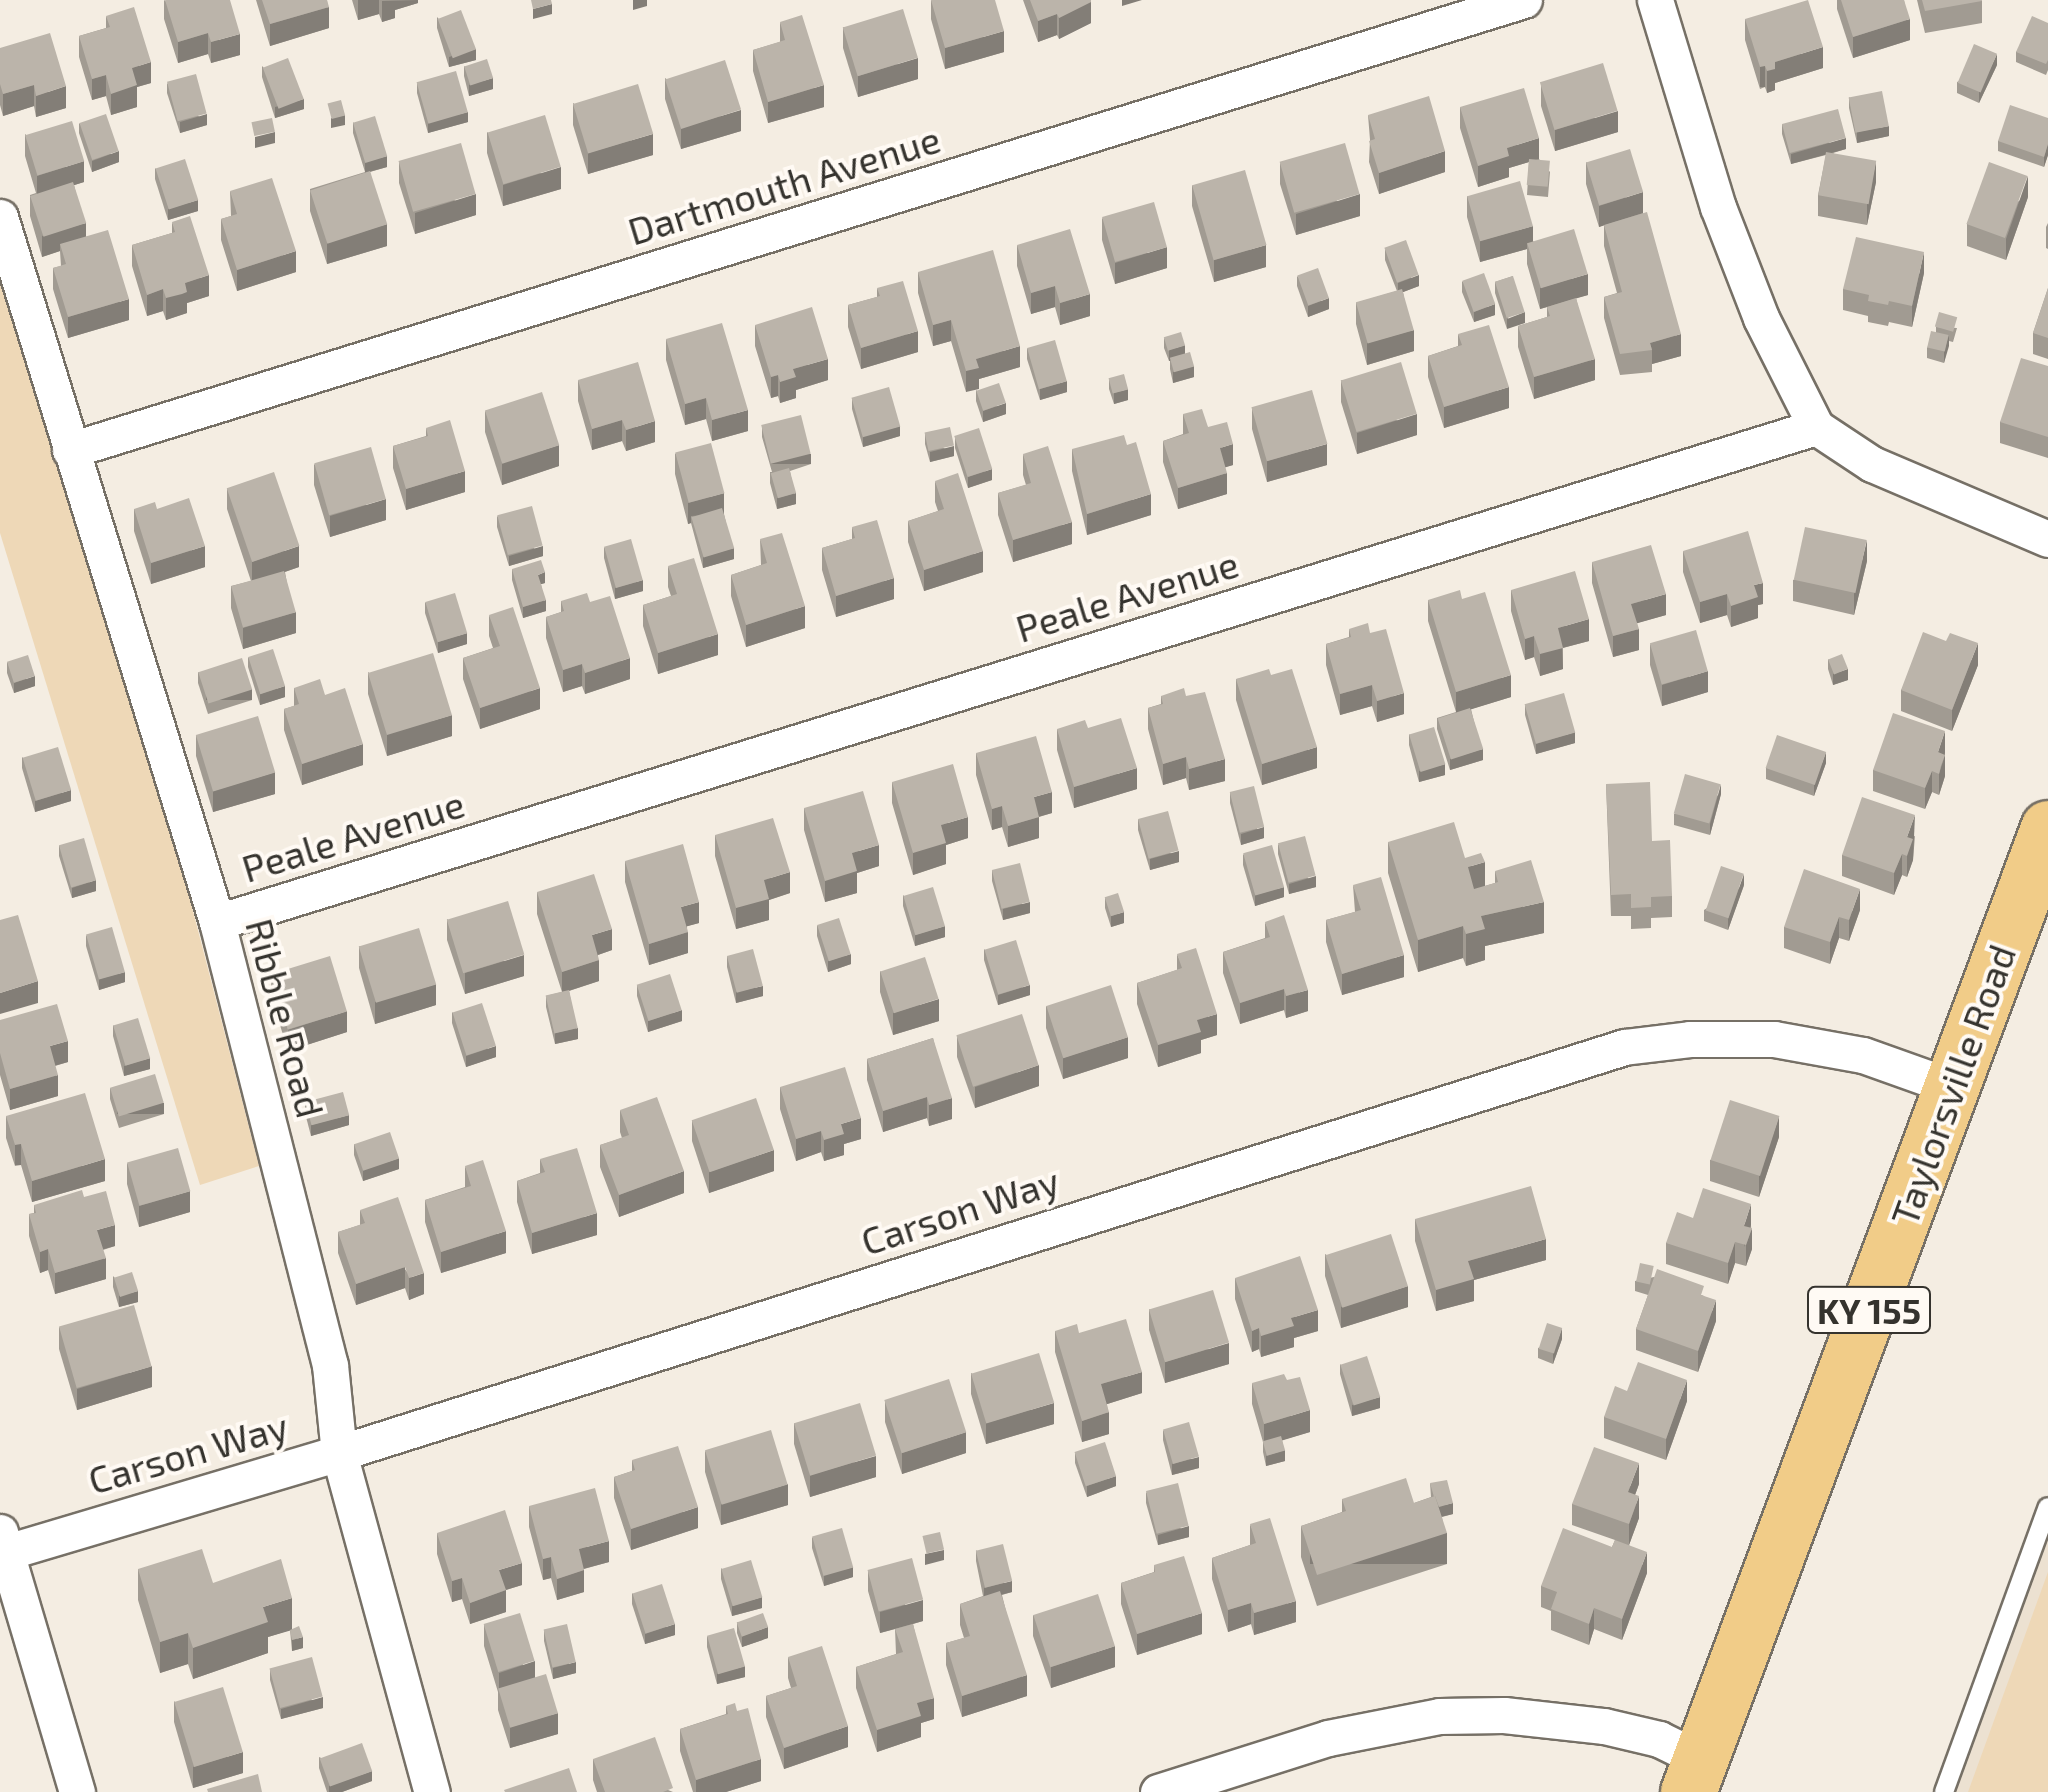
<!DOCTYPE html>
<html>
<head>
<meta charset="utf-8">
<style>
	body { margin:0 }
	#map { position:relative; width:2048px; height:1792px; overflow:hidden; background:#f4ede2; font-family:"Exo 2",sans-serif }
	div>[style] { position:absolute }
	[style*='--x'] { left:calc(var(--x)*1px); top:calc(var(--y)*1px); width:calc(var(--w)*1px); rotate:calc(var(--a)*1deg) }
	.built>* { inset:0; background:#ece1d1 }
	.green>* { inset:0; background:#eed8b7 }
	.roads { filter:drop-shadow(2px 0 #767066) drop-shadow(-2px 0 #767066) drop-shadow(0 2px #767066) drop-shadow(0 -2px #767066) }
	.service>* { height:18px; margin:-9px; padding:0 9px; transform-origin:9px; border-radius:9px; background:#fff }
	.minor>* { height:35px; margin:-17.5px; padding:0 17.5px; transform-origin:17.5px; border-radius:17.5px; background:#fff }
	.primary>* { height:55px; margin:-27.5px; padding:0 27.5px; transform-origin:27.5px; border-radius:27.5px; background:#f1cc88 }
	.wall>* { inset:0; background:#a19b92 }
	.shaded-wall>* { inset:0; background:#837e77; transform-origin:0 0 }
	.building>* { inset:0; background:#bbb4aa; transform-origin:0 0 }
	span { translate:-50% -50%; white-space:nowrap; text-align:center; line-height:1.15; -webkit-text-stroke:8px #fffaf4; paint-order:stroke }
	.shield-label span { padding:2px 8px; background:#fffaf4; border:2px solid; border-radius:8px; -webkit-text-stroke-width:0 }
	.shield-label { font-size:35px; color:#35332e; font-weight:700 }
	.street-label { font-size:38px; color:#35332e }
</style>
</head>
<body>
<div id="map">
	<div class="built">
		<i style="clip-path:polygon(2048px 1515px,2048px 1792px,1946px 1792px)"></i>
	</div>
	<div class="green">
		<i style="clip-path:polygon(0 267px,165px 803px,259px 1166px,200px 1185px,0 533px)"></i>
		<i style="clip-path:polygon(2048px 1572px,2048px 1792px,1968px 1792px)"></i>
	</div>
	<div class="roads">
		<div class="service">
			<i style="--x:1944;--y:1792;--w:303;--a:-70"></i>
		</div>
		<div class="minor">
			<i style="--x:1655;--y:0;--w:216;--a:73.1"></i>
			<i style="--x:1718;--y:207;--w:119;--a:68.8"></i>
			<i style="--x:1761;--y:318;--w:122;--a:63.2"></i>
			<i style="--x:1816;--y:427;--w:67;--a:33.5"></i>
			<i style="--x:1872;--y:464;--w:191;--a:23.1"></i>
			<i style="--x:0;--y:217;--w:738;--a:72.89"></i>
			<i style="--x:217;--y:922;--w:457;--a:75.7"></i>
			<i style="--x:330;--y:1365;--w:88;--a:84.2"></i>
			<i style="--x:339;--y:1453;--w:352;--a:74.7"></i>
			<i style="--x:70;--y:450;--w:1522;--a:-17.2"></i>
			<i style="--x:217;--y:922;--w:1674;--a:-17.2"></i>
			<i style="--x:0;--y:1532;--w:271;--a:73.5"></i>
			<i style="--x:0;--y:1554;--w:354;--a:-16.6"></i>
			<i style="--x:339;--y:1453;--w:1348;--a:-17.53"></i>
			<i style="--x:1624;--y:1047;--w:66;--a:-6.9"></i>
			<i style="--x:1690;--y:1039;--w:84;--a:0"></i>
			<i style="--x:1774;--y:1039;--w:90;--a:10.2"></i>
			<i style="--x:1863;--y:1055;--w:96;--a:19.6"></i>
			<i style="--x:1158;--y:1792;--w:178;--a:-17.6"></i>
			<i style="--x:1328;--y:1738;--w:113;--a:-11.2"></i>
			<i style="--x:1439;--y:1716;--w:65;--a:-0.9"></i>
			<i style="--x:1504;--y:1715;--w:101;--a:6.3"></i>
			<i style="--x:1604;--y:1726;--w:57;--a:13.3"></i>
			<i style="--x:1659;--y:1739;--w:46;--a:26"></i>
		</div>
		<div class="primary">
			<i style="--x:1688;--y:1792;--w:1029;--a:-69.52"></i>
		</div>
	</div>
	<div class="wall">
		<i style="clip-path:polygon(164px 0,240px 55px,211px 63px,208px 54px,178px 63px,164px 19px)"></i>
		<i style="clip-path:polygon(256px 0,327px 0,329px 28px,270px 46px)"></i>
		<i style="clip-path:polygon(352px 0,418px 0,418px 3px,395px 10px,395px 18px,382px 22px,379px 14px,358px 20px)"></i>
		<i style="clip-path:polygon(931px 0,1004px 52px,945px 69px,931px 19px)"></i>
		<i style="clip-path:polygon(1023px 0,1091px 0,1091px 23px,1059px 39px,1057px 35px,1038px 42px)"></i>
		<i style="clip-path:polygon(1837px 0,1904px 0,1910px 40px,1853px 58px,1837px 9px)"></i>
		<i style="clip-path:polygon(1917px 0,1982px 0,1982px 23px,1925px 33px)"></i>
		<i style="clip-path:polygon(106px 16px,151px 83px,137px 87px,137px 107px,111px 115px,106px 96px,92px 100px,79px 57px,79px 36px,106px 28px)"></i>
		<i style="clip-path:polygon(437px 17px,476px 60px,449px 67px,437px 28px)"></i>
		<i style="clip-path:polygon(1745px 19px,1823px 68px,1775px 83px,1775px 90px,1767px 93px,1765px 87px,1760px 89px,1745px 40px)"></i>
		<i style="clip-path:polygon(780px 22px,824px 107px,768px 123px,753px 71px,753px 50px,780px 42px)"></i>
		<i style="clip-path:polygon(2048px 23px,2048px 70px,2046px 75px,2016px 62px,2016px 52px)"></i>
		<i style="clip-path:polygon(843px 27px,918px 79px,858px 97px,843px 48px)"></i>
		<i style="clip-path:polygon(0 48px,66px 108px,36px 117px,34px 106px,3px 116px,0 105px)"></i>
		<i style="clip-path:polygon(1997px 65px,1979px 103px,1957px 93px,1957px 82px)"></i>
		<i style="clip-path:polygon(262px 66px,304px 109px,275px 118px,262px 77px)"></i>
		<i style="clip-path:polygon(464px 66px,493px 89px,469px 96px,464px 76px)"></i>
		<i style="clip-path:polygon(665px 78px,741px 131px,681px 149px,665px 99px)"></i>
		<i style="clip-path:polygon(417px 82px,468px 122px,428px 133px,417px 93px)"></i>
		<i style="clip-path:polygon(167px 83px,207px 125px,180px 133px,167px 93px)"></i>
		<i style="clip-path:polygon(1541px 85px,1618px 132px,1555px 151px,1541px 106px)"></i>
		<i style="clip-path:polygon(1849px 97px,1889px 136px,1857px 143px,1849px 108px)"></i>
		<i style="clip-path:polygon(573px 103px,653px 155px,588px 174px,573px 125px)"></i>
		<i style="clip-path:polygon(1460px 107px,1539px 159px,1550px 172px,1548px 197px,1527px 195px,1529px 162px,1509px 168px,1509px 177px,1478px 187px,1460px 128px)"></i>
		<i style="clip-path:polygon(1368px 115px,1445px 172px,1379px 194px,1369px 162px,1370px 140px)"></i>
		<i style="clip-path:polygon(2048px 118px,2048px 155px,2044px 167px,1998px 151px,1998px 141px)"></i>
		<i style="clip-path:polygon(353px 122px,387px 167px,370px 172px,387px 246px,327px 264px,310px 211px,310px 189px,365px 172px,353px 133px)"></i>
		<i style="clip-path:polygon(79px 123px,119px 162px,92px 172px,79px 133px)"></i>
		<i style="clip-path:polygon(1782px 124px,1846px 149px,1833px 153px,1876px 182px,1867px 225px,1818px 216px,1818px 195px,1826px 155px,1791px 164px,1782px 134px)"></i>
		<i style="clip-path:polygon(487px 132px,561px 189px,503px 206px,487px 153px)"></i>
		<i style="clip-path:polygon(25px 134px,84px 182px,74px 185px,86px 236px,129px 320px,68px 338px,53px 289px,53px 268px,61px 266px,60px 251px,42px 257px,30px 216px,30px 195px,36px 193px,25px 156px)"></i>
		<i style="clip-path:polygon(399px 162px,476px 215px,415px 234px,399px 183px)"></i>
		<i style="clip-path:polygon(1586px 162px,1643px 213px,1681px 356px,1652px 364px,1652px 372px,1620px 375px,1604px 318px,1604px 297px,1617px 293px,1604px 246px,1604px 225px,1599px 227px,1586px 184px)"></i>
		<i style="clip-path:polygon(1280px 163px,1360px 216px,1296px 235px,1280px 184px)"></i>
		<i style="clip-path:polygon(155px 168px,198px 211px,168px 220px,155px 179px)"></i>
		<i style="clip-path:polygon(1192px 185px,1266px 267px,1214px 282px,1192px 206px)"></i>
		<i style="clip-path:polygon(230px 191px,296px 272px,237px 291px,221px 240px,221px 219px,231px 216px)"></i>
		<i style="clip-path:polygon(1467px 196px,1533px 241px,1588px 295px,1576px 298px,1595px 380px,1534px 399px,1518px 347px,1518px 326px,1547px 317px,1547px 307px,1540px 309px,1527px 264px,1527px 249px,1480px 262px,1467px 217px)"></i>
		<i style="clip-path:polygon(2028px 197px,2006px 260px,1967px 246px,1967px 224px)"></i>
		<i style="clip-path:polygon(1102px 218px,1167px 268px,1115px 284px,1102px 240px)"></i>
		<i style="clip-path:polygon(172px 222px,209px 296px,187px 303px,187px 313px,166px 320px,163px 311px,147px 316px,132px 266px,132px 245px,172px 233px)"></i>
		<i style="clip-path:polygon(2048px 223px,2048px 249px,2046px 248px,2046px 227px)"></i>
		<i style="clip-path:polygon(1017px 245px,1090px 316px,1060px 325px,1055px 307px,1031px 314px,1017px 266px)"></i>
		<i style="clip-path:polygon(1385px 249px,1419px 286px,1403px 292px,1414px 351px,1367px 365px,1356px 324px,1356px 303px,1397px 291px,1385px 260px)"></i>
		<i style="clip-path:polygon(918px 272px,1020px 367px,979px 379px,966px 392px,951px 341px,933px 346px,918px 293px)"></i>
		<i style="clip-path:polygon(1924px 273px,1912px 327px,1889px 322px,1888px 326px,1868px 322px,1868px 316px,1843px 310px,1843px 289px)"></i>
		<i style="clip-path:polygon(1297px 276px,1329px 309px,1308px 317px,1297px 286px)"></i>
		<i style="clip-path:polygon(1513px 276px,1507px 329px,1495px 293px,1495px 282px)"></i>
		<i style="clip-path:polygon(1462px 281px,1495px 315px,1474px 322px,1462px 292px)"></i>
		<i style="clip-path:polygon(877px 288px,918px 352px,861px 369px,848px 327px,848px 305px,877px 297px)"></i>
		<i style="clip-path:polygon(2048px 288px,2048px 359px,2033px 354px,2033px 333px)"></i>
		<i style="clip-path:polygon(755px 325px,828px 380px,796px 390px,796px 398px,780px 403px,778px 396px,771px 398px,755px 346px)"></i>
		<i style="clip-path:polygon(1936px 327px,1957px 328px,1953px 342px,1949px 341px,1944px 363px,1927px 358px,1927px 348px,1936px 332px)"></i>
		<i style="clip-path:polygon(1458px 334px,1509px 408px,1444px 428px,1428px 377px,1428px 356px,1458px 346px)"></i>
		<i style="clip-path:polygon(1164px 338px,1185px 354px,1194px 377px,1173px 383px,1170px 369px,1170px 361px,1169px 361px,1164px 348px)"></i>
		<i style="clip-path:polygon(666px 339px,748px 431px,712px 441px,706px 419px,685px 425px,666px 360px)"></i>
		<i style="clip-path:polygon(1027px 348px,1067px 392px,1040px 400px,1027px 359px)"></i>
		<i style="clip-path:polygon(2048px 366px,2048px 458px,2000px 443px,2000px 422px)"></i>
		<i style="clip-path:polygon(1109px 378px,1128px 400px,1114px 404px,1109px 389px)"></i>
		<i style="clip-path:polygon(578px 380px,655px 442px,626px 451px,622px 441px,592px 450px,578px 401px)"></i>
		<i style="clip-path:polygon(1341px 380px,1417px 435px,1357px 454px,1341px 402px)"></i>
		<i style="clip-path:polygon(976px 390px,1006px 414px,983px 422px,976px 401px)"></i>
		<i style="clip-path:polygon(852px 398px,900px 436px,863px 447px,852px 409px)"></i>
		<i style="clip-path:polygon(1252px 408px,1327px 465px,1267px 482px,1252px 429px)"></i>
		<i style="clip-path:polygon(485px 411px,559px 466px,502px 485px,485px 432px)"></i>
		<i style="clip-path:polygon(1183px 414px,1208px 427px,1233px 465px,1225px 467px,1227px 494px,1178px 509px,1163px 462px,1163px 441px,1183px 434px)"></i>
		<i style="clip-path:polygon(762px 426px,811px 464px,790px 471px,796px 504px,777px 509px,770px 483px,770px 472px,772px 472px,762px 437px)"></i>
		<i style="clip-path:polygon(426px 428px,465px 492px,406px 510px,393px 468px,393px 446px,426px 436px)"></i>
		<i style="clip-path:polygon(925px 433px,954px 456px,930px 462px,925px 444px)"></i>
		<i style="clip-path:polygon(955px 437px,992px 480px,968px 488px,955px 448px)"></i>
		<i style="clip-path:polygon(1072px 449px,1151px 515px,1087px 535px,1072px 471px)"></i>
		<i style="clip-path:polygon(675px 453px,724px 514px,734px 559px,703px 568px,691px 523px,688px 524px,675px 474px)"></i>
		<i style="clip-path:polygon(1023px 454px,1072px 544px,1013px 562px,998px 515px,998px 493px,1026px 485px,1023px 475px)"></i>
		<i style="clip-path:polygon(314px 464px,386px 520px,330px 537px,314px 485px)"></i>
		<i style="clip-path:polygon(935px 481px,983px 572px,924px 591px,908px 542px,908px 521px,938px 511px,935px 502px)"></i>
		<i style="clip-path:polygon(227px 488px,299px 567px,285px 572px,296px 633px,243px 649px,231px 608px,231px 586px,251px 581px,227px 509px)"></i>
		<i style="clip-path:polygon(134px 509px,157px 509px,205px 567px,151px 584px,134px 531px)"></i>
		<i style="clip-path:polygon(497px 516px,543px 556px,509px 566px,497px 527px)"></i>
		<i style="clip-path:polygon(852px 527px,894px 599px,836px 617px,822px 570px,822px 548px,852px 539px)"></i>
		<i style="clip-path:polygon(760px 539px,805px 628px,746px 647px,731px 596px,731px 575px,761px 565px)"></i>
		<i style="clip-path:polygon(604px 547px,643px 591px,615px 599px,604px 558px)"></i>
		<i style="clip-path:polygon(1683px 551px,1763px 604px,1758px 605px,1758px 618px,1731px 627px,1727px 615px,1700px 623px,1683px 572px)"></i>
		<i style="clip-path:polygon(1867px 561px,1854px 615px,1793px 601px,1793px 580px)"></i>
		<i style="clip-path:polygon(1592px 562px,1666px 615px,1637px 623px,1639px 650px,1613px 657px,1592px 583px)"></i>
		<i style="clip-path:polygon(668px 566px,718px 655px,658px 674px,643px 626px,643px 605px,671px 596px,668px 587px)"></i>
		<i style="clip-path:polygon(512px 569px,545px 583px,541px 584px,546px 611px,523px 618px,512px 580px)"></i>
		<i style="clip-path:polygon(1511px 590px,1589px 641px,1563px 648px,1563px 669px,1540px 676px,1534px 657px,1525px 660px,1511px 611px)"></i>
		<i style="clip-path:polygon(1462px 599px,1511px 697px,1471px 709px,1483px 760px,1450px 770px,1437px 729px,1437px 718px,1456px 712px,1428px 621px,1428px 600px)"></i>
		<i style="clip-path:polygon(561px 601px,590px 602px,630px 679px,585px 694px,582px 686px,563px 692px,546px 638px,546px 617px,561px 612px)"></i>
		<i style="clip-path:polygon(425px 602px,467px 644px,438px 653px,425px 613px)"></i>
		<i style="clip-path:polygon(489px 615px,540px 709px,480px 729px,463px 679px,463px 658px,493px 648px,489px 636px)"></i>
		<i style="clip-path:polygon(1349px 629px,1404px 714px,1377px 722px,1372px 706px,1340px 715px,1326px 665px,1326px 644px,1349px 637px)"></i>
		<i style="clip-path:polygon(1946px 641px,1978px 665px,1952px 731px,1901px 711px,1901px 690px)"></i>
		<i style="clip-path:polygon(1650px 644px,1708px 692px,1662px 706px,1650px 665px)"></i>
		<i style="clip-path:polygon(248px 657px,285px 697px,260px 705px,248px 667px)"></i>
		<i style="clip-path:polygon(1828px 659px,1848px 680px,1833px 685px,1828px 669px)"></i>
		<i style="clip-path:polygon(7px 662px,35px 686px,14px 693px,7px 673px)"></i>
		<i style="clip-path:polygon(198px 672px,252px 700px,208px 714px,198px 683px)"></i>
		<i style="clip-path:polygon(368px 672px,452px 736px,387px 756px,368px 694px)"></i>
		<i style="clip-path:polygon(1271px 675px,1317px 768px,1262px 785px,1236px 700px,1236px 679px)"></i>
		<i style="clip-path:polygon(294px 688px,325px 695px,363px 765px,302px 785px,284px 730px,284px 709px,294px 706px)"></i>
		<i style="clip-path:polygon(1161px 696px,1186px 696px,1225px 781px,1189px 790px,1186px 778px,1163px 785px,1148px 729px,1148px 708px,1161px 704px)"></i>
		<i style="clip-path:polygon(1525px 704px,1575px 743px,1536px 754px,1525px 715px)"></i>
		<i style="clip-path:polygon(1057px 729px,1137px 789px,1074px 808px,1057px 750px)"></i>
		<i style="clip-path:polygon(1409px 734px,1445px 775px,1419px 782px,1409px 745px)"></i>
		<i style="clip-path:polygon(196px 735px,275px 794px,213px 812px,196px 756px)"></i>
		<i style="clip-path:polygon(976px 753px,1052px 813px,1039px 817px,1039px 838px,1008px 847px,1002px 827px,992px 830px,976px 775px)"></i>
		<i style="clip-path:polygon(1945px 753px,1945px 776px,1939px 795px,1932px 792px,1925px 809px,1873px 791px,1873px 770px)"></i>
		<i style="clip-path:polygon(22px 757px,71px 801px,35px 812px,22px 768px)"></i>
		<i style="clip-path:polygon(1826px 763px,1814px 796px,1766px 779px,1766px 768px)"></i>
		<i style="clip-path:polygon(892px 782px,968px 838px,946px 845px,946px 864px,913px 875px,892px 803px)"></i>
		<i style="clip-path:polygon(1606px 784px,1652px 841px,1672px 896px,1672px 917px,1651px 918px,1651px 928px,1631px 929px,1631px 916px,1611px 916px)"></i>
		<i style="clip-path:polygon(1230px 792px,1264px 838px,1241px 845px,1230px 803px)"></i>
		<i style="clip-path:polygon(1721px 794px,1710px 835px,1674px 825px,1674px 814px)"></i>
		<i style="clip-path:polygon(804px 808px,879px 866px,857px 873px,857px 893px,825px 902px,804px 830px)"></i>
		<i style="clip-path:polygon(1138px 819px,1179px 862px,1150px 870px,1138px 830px)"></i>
		<i style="clip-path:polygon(715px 835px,790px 893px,769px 900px,769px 920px,736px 929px,715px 856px)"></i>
		<i style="clip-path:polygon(1915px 836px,1913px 860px,1907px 877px,1902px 875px,1894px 895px,1842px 876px,1842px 855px)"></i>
		<i style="clip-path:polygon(1388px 842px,1465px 858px,1485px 886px,1495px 883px,1495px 871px,1544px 933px,1485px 946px,1485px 960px,1466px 966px,1463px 958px,1418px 972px,1388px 873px)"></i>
		<i style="clip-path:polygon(1278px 844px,1316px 887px,1289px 894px,1278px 854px)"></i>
		<i style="clip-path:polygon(59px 845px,96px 891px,72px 898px,59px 856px)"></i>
		<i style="clip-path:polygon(1243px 854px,1284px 897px,1255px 906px,1243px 865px)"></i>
		<i style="clip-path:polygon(625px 861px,699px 923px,687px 926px,688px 953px,649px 965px,625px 882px)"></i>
		<i style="clip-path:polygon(992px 870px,1030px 913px,1003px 920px,992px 881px)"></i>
		<i style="clip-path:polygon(1353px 885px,1404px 977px,1342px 995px,1326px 942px,1326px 920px,1355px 912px)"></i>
		<i style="clip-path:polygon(1744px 885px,1728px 930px,1704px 921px,1704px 910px)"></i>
		<i style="clip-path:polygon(537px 892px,612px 950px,598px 955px,599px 981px,569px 991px,578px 1039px,555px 1044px,546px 1007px,546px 996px,562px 992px,537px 914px)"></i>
		<i style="clip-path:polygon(903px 895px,945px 937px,915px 946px,903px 906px)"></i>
		<i style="clip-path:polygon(1105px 897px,1124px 923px,1111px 927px,1105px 908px)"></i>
		<i style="clip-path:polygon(1860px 910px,1849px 941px,1839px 938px,1830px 964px,1784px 948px,1784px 927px)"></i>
		<i style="clip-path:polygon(447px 919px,524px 976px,465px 994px,447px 940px)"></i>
		<i style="clip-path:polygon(1265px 922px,1308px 1011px,1286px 1018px,1284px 1010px,1240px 1024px,1223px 973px,1223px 952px,1265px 938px)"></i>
		<i style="clip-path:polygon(817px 925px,851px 964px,828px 972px,817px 936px)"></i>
		<i style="clip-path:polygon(86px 935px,125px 982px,99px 990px,86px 946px)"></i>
		<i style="clip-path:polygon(359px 946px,436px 1005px,375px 1024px,359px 968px)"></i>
		<i style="clip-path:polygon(984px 949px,1030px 995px,998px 1005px,984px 960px)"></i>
		<i style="clip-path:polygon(1177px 954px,1217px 1035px,1201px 1040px,1201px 1053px,1158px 1067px,1137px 1004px,1137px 983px,1177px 970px)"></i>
		<i style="clip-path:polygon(727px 956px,763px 996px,736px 1003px,727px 967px)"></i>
		<i style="clip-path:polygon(880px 971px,939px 1021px,893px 1035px,880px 992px)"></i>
		<i style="clip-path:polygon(271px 975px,347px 1032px,288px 1051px,271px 996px)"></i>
		<i style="clip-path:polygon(637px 985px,682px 1021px,648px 1032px,637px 996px)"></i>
		<i style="clip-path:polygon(1046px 1006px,1128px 1058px,1063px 1079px,1046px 1028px)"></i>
		<i style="clip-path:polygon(452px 1012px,496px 1057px,466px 1067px,452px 1023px)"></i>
		<i style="clip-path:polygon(0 1020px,68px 1062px,55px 1066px,58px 1096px,10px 1110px,0 1075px)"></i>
		<i style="clip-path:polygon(113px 1025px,150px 1069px,124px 1076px,113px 1036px)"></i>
		<i style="clip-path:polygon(957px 1036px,1039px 1086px,975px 1108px,957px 1057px)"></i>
		<i style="clip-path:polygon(933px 1038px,952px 1119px,929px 1126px,927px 1118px,883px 1132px,867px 1080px,867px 1059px)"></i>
		<i style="clip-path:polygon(780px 1087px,861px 1139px,844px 1144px,844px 1155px,824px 1161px,821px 1152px,796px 1161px,780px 1109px)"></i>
		<i style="clip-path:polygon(110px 1088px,164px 1114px,119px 1128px,110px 1099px)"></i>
		<i style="clip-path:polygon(305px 1102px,349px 1125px,311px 1136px,305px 1113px)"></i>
		<i style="clip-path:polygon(620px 1110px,684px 1193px,619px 1217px,600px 1167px,600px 1145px,622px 1138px,620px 1132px)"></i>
		<i style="clip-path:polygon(6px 1116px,105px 1181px,32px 1202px,21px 1165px,15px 1166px,6px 1138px)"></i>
		<i style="clip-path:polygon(692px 1120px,774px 1171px,709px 1193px,692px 1141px)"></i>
		<i style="clip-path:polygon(1779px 1137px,1759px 1197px,1710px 1181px,1710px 1160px)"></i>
		<i style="clip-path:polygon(354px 1144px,399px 1169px,363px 1181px,354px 1155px)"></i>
		<i style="clip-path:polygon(540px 1159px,597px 1235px,532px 1254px,517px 1202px,517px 1181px,540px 1173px)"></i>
		<i style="clip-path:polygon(127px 1163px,190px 1212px,139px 1227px,127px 1184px)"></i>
		<i style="clip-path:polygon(465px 1166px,506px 1253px,441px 1273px,425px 1222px,425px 1200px,465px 1187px)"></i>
		<i style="clip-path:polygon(34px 1205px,115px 1246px,103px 1250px,106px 1279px,55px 1294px,48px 1270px,40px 1273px,29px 1236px,29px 1214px,34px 1213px)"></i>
		<i style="clip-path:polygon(360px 1210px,424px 1294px,409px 1300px,405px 1288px,356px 1305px,338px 1253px,338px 1232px,360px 1225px)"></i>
		<i style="clip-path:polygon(1693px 1218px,1751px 1225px,1752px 1249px,1746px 1266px,1735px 1263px,1728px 1284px,1666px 1264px,1666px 1243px)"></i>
		<i style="clip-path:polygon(1415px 1219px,1546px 1260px,1474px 1280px,1474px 1301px,1436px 1311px,1415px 1241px)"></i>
		<i style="clip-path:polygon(1325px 1254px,1408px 1307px,1341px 1328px,1325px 1276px)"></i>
		<i style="clip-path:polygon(113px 1276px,138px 1302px,119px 1307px,113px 1287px)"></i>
		<i style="clip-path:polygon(1654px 1277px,1704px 1296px,1716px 1321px,1698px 1372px,1636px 1350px,1636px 1329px,1648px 1295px,1635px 1291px,1635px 1281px)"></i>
		<i style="clip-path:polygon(1235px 1278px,1318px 1331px,1294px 1338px,1294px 1347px,1261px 1357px,1259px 1349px,1252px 1352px,1235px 1299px)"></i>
		<i style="clip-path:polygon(1149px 1309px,1229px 1364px,1165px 1383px,1149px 1330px)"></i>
		<i style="clip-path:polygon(59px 1327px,152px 1387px,77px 1410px,59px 1349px)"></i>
		<i style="clip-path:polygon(1055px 1331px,1079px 1333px,1142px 1393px,1107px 1404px,1109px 1434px,1082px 1442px,1055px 1352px)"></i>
		<i style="clip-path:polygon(1562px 1339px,1553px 1364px,1538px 1358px,1538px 1348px)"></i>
		<i style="clip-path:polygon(1340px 1364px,1380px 1408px,1352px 1416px,1340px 1374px)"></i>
		<i style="clip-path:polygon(971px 1373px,1054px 1424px,986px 1444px,971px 1394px)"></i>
		<i style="clip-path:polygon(1252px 1383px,1310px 1432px,1282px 1440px,1285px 1461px,1266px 1466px,1263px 1452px,1263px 1442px,1252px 1404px)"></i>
		<i style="clip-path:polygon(1627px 1391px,1687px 1401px,1666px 1460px,1604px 1438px,1604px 1417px)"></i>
		<i style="clip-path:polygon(885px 1401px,966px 1453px,902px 1474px,885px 1422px)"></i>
		<i style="clip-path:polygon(794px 1423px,876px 1477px,810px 1497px,794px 1444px)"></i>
		<i style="clip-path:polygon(1163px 1430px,1199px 1468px,1172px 1475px,1163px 1440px)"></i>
		<i style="clip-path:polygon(705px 1451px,788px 1505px,721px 1525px,705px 1472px)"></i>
		<i style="clip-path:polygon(1075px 1453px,1116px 1486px,1087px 1497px,1075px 1463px)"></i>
		<i style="clip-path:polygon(632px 1460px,698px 1528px,631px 1550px,614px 1498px,614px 1477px,632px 1471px)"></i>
		<i style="clip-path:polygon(1430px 1483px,1453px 1514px,1442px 1517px,1447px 1564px,1317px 1606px,1301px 1557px,1301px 1526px,1342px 1512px,1342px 1499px,1414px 1503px,1431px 1497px)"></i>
		<i style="clip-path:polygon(1639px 1484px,1635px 1495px,1639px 1518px,1629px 1545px,1647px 1573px,1622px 1640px,1594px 1629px,1589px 1645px,1551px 1630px,1551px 1611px,1541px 1607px,1541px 1586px,1612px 1547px,1615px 1540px,1572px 1525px,1572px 1504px)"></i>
		<i style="clip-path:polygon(1146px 1492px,1189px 1537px,1158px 1545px,1146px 1503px)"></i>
		<i style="clip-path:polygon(529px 1506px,609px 1562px,584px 1569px,584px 1592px,557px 1600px,551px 1578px,543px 1580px,529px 1527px)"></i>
		<i style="clip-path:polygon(1250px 1524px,1296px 1622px,1254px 1635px,1251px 1624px,1228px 1632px,1212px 1579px,1212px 1558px,1250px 1545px)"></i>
		<i style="clip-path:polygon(437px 1533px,522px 1585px,506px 1590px,506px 1612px,470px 1624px,462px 1599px,452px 1602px,437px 1554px)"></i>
		<i style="clip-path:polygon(812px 1537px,853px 1577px,824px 1586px,812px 1548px)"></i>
		<i style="clip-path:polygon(976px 1550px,1012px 1592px,1002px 1595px,1027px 1696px,962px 1717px,946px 1665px,946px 1643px,964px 1638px,960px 1625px,960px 1604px,983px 1596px,976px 1561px)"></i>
		<i style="clip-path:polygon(1154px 1565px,1202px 1634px,1137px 1655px,1121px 1604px,1121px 1583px,1154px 1572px)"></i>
		<i style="clip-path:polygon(721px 1568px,762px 1608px,732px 1616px,721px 1579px)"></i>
		<i style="clip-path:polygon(138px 1569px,213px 1583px,292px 1629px,303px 1648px,292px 1651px,290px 1630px,268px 1637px,268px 1653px,193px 1679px,188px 1664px,160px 1673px,138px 1600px)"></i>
		<i style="clip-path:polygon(868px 1570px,923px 1621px,913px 1624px,934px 1719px,921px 1723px,921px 1737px,877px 1752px,856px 1688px,856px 1667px,896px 1654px,895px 1629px,903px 1627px,880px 1633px,868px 1591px)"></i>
		<i style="clip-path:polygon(632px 1593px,675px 1635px,645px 1644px,632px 1604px)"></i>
		<i style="clip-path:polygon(1033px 1615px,1115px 1667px,1051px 1688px,1033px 1636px)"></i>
		<i style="clip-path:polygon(737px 1622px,768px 1638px,742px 1647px,737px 1633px)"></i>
		<i style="clip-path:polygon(484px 1624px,535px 1677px,558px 1734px,510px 1748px,498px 1710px,498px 1692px,484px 1646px)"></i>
		<i style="clip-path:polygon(544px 1630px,576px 1673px,553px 1679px,544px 1641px)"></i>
		<i style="clip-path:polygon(707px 1636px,745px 1677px,717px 1684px,707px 1647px)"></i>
		<i style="clip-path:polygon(788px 1657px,848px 1747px,784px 1769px,766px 1717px,766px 1696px,791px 1688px,788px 1678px)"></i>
		<i style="clip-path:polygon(270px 1669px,323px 1708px,281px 1719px,270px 1680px)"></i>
		<i style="clip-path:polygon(174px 1701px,243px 1773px,193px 1788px,174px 1722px)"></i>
		<i style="clip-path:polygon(726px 1706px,737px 1711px,761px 1781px,726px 1792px,693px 1792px,680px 1751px,680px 1729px,726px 1714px)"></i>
		<i style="clip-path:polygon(319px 1757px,372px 1781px,342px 1792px,327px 1792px,319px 1768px)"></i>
		<i style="clip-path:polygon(593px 1759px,673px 1792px,597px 1792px,593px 1780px)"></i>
	</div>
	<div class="shaded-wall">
		<i style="clip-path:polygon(358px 0,379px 0,379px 14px,358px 20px)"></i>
		<i style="clip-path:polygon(418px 0,418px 3px,395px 10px,395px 18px,382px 22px,382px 1px)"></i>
		<i style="clip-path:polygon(633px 0,647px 0,647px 6px,633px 10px)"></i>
		<i style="clip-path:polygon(1122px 0,1142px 0,1122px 6px)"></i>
		<i style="clip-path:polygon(1091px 2px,1091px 23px,1059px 39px,1059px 18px)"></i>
		<i style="clip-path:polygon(552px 4px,552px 14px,533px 19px,533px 9px)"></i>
		<i style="clip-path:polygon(329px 7px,329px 28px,270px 46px,270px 24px)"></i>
		<i style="clip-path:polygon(1057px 14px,1057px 35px,1038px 42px,1038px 21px)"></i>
		<i style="clip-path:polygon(1910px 19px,1910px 40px,1853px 58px,1853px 37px)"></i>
		<i style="clip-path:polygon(1004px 31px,1004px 52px,945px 69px,945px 48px)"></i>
		<i style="clip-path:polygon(208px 33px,208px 54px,178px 63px,178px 42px)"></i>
		<i style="clip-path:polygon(240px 34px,240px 55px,211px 63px,211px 42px)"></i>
		<i style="clip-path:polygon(1823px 47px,1823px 68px,1775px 83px,1775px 90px,1767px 93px,1767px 71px,1775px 62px)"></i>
		<i style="clip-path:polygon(476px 49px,476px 60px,449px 67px,449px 57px)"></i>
		<i style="clip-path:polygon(1997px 54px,1997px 65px,1979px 103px,1979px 92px)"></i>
		<i style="clip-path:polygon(918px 58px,918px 79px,858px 97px,858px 76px)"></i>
		<i style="clip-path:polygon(151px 62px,151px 83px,137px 87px,137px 107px,111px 115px,111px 94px,132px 68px)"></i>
		<i style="left:1765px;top:66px;width:21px;height:5px;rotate:90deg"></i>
		<i style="clip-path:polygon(106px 75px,106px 96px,92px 100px,92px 79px)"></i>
		<i style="clip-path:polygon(493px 78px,493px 89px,469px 96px,469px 85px)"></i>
		<i style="clip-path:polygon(34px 85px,34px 106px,3px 116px,3px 94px)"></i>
		<i style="clip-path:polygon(824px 85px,824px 107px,768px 123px,768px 102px)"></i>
		<i style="clip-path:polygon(66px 86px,66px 108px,36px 117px,36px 96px)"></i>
		<i style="clip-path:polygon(304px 99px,304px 109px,275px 118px,275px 107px)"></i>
		<i style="clip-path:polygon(741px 110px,741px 131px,681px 149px,681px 128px)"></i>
		<i style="clip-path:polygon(1618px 111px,1618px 132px,1555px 151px,1555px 130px)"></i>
		<i style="clip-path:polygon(468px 112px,468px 122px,428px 133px,428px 122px)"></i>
		<i style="clip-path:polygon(207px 114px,207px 125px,180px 133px,180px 122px)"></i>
		<i style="clip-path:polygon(345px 115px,345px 125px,331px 128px,331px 118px)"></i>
		<i style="clip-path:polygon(1889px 126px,1889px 136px,1857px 143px,1857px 132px)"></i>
		<i style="clip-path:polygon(275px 132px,275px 143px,255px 148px,255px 137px)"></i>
		<i style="clip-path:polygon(653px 134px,653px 155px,588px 174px,588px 153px)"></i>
		<i style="clip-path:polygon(1539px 138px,1539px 159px,1509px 168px,1509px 177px,1478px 187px,1478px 166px,1507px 148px)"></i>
		<i style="clip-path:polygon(1846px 138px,1846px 149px,1791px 164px,1791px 154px)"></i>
		<i style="clip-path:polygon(2048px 144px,2048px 155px,2044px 167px,2044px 157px)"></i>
		<i style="clip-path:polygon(119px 151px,119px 162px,92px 172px,92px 161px)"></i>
		<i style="clip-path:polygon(1445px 151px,1445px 172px,1379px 194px,1379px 173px)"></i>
		<i style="clip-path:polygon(387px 156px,387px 167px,365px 173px,365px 162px)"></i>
		<i style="clip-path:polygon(84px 161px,84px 182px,37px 197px,37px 176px)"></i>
		<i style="clip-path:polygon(1876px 161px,1876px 182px,1867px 225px,1867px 204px)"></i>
		<i style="clip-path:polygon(561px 167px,561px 189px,503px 206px,503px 185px)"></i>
		<i style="clip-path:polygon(2028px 176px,2028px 197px,2006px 260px,2006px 239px)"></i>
		<i style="clip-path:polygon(1643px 192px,1643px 213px,1599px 227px,1599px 206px)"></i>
		<i style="clip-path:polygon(476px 194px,476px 215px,415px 234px,415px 213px)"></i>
		<i style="clip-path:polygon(1360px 194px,1360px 216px,1296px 235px,1296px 214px)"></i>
		<i style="clip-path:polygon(198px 200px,198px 211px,168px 220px,168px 209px)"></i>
		<i style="clip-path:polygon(86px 223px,86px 244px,60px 244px,60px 251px,42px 257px,42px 236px)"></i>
		<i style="clip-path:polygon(387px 224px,387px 246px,327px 264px,327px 243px)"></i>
		<i style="clip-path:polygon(1533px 226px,1533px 247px,1527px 243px,1527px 249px,1480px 262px,1480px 241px)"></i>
		<i style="clip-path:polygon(1266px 245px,1266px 267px,1214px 282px,1214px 260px)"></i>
		<i style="clip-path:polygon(1167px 247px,1167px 268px,1115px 284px,1115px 263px)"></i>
		<i style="clip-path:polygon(296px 251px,296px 272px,237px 291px,237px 270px)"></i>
		<i style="clip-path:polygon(1924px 252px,1924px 273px,1912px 327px,1912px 306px)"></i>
		<i style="clip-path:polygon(1588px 274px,1588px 295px,1540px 309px,1540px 288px)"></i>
		<i style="clip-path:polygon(209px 275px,209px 296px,187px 303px,187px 313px,166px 320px,166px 298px,185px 283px)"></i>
		<i style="clip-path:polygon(1419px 275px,1419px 286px,1398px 294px,1398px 283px)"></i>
		<i style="clip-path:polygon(1055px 286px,1055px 307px,1031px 314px,1031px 293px)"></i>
		<i style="clip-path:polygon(163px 289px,163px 311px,147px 316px,147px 295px)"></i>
		<i style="clip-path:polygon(1090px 294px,1090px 316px,1060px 325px,1060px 303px)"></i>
		<i style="clip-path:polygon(1329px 298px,1329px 309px,1308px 317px,1308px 306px)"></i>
		<i style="clip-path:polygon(129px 299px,129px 320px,68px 338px,68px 317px)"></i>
		<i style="clip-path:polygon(1495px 304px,1495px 315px,1474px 322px,1474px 312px)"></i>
		<i style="clip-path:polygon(1525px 312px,1525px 323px,1507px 329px,1507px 319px)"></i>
		<i style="clip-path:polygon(951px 320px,951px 341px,933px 346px,933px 325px)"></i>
		<i style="clip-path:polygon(1414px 330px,1414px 351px,1367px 365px,1367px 343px)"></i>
		<i style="clip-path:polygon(918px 331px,918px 352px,861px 369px,861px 348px)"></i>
		<i style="clip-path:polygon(1681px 334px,1681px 356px,1652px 364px,1652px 350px,1650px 343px)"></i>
		<i style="clip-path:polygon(1949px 335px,1949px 346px,1944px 363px,1944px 352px)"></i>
		<i style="clip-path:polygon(1185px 345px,1185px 355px,1169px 361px,1169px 350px)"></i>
		<i style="clip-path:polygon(1020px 346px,1020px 367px,979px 379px,979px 389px,966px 392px,966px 371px,976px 359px)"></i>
		<i style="clip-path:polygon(828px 359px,828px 380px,796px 390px,796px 398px,780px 403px,780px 382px,793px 369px)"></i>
		<i style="clip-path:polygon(1595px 359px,1595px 380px,1534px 399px,1534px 377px)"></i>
		<i style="clip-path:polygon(1194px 366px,1194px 377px,1173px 383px,1173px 372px)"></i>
		<i style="clip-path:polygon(778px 375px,778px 396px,771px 398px,771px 377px)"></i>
		<i style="clip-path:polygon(1067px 381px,1067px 392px,1040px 400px,1040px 389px)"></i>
		<i style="clip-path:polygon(1509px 387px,1509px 408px,1444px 428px,1444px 407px)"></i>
		<i style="clip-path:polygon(1128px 389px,1128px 400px,1114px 404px,1114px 393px)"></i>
		<i style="clip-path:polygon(706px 398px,706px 419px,685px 425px,685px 404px)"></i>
		<i style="clip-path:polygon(1006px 403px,1006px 414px,983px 422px,983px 411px)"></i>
		<i style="clip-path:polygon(748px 410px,748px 431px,712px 441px,712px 420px)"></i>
		<i style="clip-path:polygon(1417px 414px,1417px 435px,1357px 454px,1357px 433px)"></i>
		<i style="clip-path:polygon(622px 420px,622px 441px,592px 450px,592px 429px)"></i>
		<i style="clip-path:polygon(655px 421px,655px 442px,626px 451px,626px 430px)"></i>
		<i style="clip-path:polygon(900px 426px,900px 436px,863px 447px,863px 436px)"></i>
		<i style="clip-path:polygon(1233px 444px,1233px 465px,1220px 469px,1220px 448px)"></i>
		<i style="clip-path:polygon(1327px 444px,1327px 465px,1267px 482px,1267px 461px)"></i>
		<i style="clip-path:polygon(559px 445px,559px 466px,502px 485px,502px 463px)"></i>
		<i style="clip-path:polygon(954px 446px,954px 456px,930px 462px,930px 452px)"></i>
		<i style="left:811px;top:454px;width:10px;height:40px;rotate:90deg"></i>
		<i style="clip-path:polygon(992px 469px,992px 480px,968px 488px,968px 477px)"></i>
		<i style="clip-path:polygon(465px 471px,465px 492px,406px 510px,406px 489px)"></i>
		<i style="clip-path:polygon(1227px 473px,1227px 494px,1178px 509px,1178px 488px)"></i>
		<i style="clip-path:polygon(724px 493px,724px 514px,691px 516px,691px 523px,688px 524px,688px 503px)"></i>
		<i style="clip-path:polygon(796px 493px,796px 504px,777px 509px,777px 498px)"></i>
		<i style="clip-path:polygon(1151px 494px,1151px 515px,1087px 535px,1087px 514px)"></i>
		<i style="clip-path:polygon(386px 499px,386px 520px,330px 537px,330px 516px)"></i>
		<i style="clip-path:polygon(1072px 522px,1072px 544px,1013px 562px,1013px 540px)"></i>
		<i style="clip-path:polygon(1867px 540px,1867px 561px,1854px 615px,1854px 594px)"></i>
		<i style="clip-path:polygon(205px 546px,205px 567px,151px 584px,151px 563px)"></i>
		<i style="clip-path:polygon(299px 546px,299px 567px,252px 583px,252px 562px)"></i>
		<i style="clip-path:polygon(543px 546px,543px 556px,509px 566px,509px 556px)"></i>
		<i style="clip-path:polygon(734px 548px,734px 559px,703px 568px,703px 557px)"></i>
		<i style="clip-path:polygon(983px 551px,983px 572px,924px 591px,924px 570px)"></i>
		<i style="clip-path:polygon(545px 572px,545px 583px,538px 585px,538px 575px)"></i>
		<i style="clip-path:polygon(894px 578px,894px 599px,836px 617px,836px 596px)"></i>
		<i style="clip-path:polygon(643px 580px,643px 591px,615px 599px,615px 588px)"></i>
		<i style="clip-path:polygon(1763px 583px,1763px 604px,1758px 605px,1758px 618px,1731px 627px,1731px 606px,1754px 585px)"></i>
		<i style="clip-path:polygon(1666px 594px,1666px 615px,1631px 625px,1631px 604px)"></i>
		<i style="clip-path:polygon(1727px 594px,1727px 615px,1700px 623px,1700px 602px)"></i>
		<i style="clip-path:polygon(546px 600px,546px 611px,523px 618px,523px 607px)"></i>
		<i style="clip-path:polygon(805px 606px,805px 628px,746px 647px,746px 625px)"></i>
		<i style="clip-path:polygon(296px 612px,296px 633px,243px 649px,243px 628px)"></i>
		<i style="clip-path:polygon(1589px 619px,1589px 641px,1562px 648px,1563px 669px,1540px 676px,1540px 654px,1558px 628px)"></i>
		<i style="clip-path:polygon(1639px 629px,1639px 650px,1613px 657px,1613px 636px)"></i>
		<i style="clip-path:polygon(467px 633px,467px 644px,438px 653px,438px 642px)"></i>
		<i style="clip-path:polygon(718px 634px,718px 655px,658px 674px,658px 653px)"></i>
		<i style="clip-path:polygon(1534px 636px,1534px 657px,1525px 660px,1525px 639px)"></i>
		<i style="clip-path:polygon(1978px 643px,1978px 665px,1952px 731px,1952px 710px)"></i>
		<i style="clip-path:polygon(630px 658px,630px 679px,585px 694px,585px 673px)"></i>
		<i style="clip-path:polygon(582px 664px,582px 686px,563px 692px,563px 670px)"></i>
		<i style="clip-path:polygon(1848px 669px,1848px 680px,1833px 685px,1833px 674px)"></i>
		<i style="clip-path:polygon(1708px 671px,1708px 692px,1662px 706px,1662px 685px)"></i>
		<i style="clip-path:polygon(1511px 675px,1511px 697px,1456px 714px,1456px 692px)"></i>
		<i style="clip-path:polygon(35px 676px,35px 686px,14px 693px,14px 683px)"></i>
		<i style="clip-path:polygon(1372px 685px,1372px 706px,1340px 715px,1340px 694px)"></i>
		<i style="clip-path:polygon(285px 686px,285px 697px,260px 705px,260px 694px)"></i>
		<i style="clip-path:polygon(540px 688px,540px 709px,480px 729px,480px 708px)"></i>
		<i style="left:252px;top:689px;width:11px;height:46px;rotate:90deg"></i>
		<i style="clip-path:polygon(1404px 693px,1404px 714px,1377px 722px,1377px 701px)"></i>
		<i style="clip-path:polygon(452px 715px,452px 736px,387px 756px,387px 734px)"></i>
		<i style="clip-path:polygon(1945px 731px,1945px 753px,1938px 774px,1938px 752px)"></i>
		<i style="clip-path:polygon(1575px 732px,1575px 743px,1536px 754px,1536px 744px)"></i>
		<i style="clip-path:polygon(363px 744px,363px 765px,302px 785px,302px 764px)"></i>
		<i style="clip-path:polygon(1317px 747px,1317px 768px,1262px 785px,1262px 764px)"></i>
		<i style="clip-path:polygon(1483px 749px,1483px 760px,1450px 770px,1450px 759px)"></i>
		<i style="clip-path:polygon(1826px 752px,1826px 763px,1814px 796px,1814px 785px)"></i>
		<i style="clip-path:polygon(1945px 755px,1945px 776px,1939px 795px,1939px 774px)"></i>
		<i style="clip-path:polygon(1186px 757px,1186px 778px,1163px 785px,1163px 764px)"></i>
		<i style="clip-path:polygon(1225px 759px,1225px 781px,1189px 790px,1189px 769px)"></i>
		<i style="clip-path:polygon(1445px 764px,1445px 775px,1419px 782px,1419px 771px)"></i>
		<i style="clip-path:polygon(1137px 768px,1137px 789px,1074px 808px,1074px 787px)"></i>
		<i style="clip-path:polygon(1932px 771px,1932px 792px,1925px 809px,1925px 788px)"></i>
		<i style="clip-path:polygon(275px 772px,275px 794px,213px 812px,213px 791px)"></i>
		<i style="clip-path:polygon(1721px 784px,1721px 794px,1710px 835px,1710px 824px)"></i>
		<i style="clip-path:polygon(71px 790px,71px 801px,35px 812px,35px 801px)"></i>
		<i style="clip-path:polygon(1052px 792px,1052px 813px,1034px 818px,1034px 797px)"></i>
		<i style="clip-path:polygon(1002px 806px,1002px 827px,992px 830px,992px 809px)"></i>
		<i style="clip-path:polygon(1915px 815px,1913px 860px,1907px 877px,1907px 837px)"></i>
		<i style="clip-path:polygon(968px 817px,968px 838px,946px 845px,946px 864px,913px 875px,913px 853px,941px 825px)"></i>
		<i style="clip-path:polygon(1039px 817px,1039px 838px,1008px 847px,1008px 826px)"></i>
		<i style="clip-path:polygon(1264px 827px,1264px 838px,1241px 845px,1241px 834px)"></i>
		<i style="clip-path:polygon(879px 845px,879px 866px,857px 873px,857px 893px,825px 902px,825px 881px,852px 853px)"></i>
		<i style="clip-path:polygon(1179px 851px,1179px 862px,1150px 870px,1150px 859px)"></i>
		<i style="clip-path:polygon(1902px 854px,1902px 875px,1894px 895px,1894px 873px)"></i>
		<i style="clip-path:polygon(1485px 862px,1485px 893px,1468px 898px,1468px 867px)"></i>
		<i style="clip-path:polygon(790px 872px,790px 893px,769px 900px,769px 920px,736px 929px,736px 908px,764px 880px)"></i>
		<i style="clip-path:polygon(1744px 874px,1744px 885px,1728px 930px,1728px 919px)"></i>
		<i style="clip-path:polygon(1316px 876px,1316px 887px,1289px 894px,1289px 884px)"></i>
		<i style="clip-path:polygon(96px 880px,96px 891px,72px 898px,72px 888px)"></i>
		<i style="clip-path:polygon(1284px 887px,1284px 897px,1255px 906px,1255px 895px)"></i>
		<i style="clip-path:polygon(1860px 889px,1860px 910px,1849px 941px,1849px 920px)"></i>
		<i style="clip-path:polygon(699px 902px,699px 923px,681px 928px,681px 907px)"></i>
		<i style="clip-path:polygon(1030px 902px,1030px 913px,1003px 920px,1003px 909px)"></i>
		<i style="clip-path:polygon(1544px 902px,1544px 933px,1485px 946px,1485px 960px,1466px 966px,1466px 934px,1481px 916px)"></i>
		<i style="clip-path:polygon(1124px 912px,1124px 923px,1111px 927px,1111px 916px)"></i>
		<i style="clip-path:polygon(1839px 917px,1839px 938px,1830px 964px,1830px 942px)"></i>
		<i style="clip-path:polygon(945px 926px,945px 937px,915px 946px,915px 935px)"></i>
		<i style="clip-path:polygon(1463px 926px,1463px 958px,1418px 972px,1418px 940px)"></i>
		<i style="clip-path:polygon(612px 929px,612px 950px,592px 957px,592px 935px)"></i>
		<i style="clip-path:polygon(688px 932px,688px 953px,649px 965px,649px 944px)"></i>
		<i style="clip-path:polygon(851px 954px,851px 964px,828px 972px,828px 961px)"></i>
		<i style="clip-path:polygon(524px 955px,524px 976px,465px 994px,465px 973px)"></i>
		<i style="clip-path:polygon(1404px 955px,1404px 977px,1342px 995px,1342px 974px)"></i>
		<i style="clip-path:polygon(599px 960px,599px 981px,562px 993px,562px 972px)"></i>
		<i style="clip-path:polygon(125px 972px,125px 982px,99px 990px,99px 979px)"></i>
		<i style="clip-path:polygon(38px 981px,38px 1003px,0 1014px,0 993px)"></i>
		<i style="clip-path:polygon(436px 984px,436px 1005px,375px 1024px,375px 1002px)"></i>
		<i style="clip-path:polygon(1030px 985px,1030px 995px,998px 1005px,998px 995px)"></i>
		<i style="clip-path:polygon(763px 986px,763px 996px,736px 1003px,736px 992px)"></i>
		<i style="clip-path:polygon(1284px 989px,1284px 1010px,1240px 1024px,1240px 1003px)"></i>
		<i style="clip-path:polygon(1308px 990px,1308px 1011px,1286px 1018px,1286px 996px)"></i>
		<i style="clip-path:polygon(939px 999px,939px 1021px,893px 1035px,893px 1013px)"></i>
		<i style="clip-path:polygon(682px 1010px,682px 1021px,648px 1032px,648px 1021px)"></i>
		<i style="clip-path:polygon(347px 1011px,347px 1032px,288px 1051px,288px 1030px)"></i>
		<i style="clip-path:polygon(1217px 1014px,1217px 1035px,1201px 1040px,1201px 1053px,1158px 1067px,1158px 1045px,1197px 1020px)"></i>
		<i style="clip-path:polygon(578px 1028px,578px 1039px,555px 1044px,555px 1033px)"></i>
		<i style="clip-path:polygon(1128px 1037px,1128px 1058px,1063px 1079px,1063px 1058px)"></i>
		<i style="clip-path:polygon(68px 1041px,68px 1062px,50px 1067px,50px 1046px)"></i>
		<i style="clip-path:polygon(496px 1046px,496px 1057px,466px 1067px,466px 1056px)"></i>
		<i style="clip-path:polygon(150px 1058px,150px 1069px,124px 1076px,124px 1066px)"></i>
		<i style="clip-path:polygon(1039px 1065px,1039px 1086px,975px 1108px,975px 1087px)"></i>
		<i style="clip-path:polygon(58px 1075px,58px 1096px,10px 1110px,10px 1089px)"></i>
		<i style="clip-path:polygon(927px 1097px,927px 1118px,883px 1132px,883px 1111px)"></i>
		<i style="clip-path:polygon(952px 1098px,952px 1119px,929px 1126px,929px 1105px)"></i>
		<i style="left:164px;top:1103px;width:11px;height:47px;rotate:90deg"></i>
		<i style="clip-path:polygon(349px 1115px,349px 1125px,311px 1136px,311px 1125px)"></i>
		<i style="clip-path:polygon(1779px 1116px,1779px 1137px,1759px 1197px,1759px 1176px)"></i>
		<i style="clip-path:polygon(861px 1118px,861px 1139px,844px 1144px,844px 1155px,824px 1161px,824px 1140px,841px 1124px)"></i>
		<i style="clip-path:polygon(821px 1131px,821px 1152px,796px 1161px,796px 1139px)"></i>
		<i style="left:21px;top:1144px;width:21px;height:6px;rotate:90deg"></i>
		<i style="clip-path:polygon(774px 1150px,774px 1171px,709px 1193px,709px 1172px)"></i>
		<i style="clip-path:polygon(399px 1158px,399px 1169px,363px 1181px,363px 1170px)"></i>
		<i style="clip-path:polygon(105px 1159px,105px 1181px,32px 1202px,32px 1181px)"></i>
		<i style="clip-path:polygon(684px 1171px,684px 1193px,619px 1217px,619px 1195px)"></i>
		<i style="clip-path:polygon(190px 1191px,190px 1212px,139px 1227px,139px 1206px)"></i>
		<i style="clip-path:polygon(1751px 1204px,1751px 1225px,1744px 1247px,1744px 1226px)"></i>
		<i style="clip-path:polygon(597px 1213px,597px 1235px,532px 1254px,532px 1233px)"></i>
		<i style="clip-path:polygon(115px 1225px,115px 1246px,97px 1251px,97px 1230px)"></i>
		<i style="clip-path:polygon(1752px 1228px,1752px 1249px,1746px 1266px,1746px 1245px)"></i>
		<i style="clip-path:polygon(506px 1231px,506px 1253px,441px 1273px,441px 1252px)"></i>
		<i style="clip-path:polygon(1546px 1239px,1546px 1260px,1474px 1280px,1474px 1301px,1436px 1311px,1436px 1290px,1468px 1261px)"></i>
		<i style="clip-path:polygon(1735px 1242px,1735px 1263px,1728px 1284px,1728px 1263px)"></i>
		<i style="clip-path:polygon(48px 1249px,48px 1270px,40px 1273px,40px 1252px)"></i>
		<i style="clip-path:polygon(106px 1258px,106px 1279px,55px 1294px,55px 1273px)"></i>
		<i style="clip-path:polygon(405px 1267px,405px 1288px,356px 1305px,356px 1284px)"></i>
		<i style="clip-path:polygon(424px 1273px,424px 1294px,409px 1300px,409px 1278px)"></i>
		<i style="clip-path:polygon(1408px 1286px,1408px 1307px,1341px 1328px,1341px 1307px)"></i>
		<i style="clip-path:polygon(138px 1291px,138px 1302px,119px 1307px,119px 1296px)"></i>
		<i style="clip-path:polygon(1716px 1300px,1716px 1321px,1698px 1372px,1698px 1351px)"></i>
		<i style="clip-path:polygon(1318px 1310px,1318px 1331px,1294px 1338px,1294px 1347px,1261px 1357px,1261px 1336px,1291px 1318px)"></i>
		<i style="clip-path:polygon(1259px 1328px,1259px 1349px,1252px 1352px,1252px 1331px)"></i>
		<i style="clip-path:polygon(1562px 1328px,1562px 1339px,1553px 1364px,1553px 1353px)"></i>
		<i style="clip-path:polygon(1229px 1343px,1229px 1364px,1165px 1383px,1165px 1362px)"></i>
		<i style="clip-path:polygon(152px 1366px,152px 1387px,77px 1410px,77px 1389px)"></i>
		<i style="clip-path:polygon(1142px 1372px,1142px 1393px,1101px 1406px,1101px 1384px)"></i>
		<i style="clip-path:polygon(1687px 1380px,1687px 1401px,1666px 1460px,1666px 1439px)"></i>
		<i style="clip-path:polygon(1380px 1397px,1380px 1408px,1352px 1416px,1352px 1405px)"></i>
		<i style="clip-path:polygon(1054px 1403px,1054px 1424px,986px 1444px,986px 1423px)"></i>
		<i style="clip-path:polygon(1310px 1410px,1310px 1432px,1264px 1446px,1264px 1424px)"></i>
		<i style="clip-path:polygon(1109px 1412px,1109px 1434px,1082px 1442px,1082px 1421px)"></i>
		<i style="clip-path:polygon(966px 1432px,966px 1453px,902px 1474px,902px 1453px)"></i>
		<i style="clip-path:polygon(1285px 1450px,1285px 1461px,1266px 1466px,1266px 1456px)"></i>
		<i style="clip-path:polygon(876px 1456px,876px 1477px,810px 1497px,810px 1475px)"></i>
		<i style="clip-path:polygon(1199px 1457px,1199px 1468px,1172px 1475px,1172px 1464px)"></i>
		<i style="clip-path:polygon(1639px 1463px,1639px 1484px,1628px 1514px,1628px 1492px)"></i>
		<i style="clip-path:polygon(1116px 1476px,1116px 1486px,1087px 1497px,1087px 1486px)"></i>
		<i style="clip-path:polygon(788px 1484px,788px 1505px,721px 1525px,721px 1504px)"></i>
		<i style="clip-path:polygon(1639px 1496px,1639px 1518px,1629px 1545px,1629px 1524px)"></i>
		<i style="clip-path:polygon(1453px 1503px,1453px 1514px,1436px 1518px,1436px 1507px)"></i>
		<i style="clip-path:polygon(698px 1507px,698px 1528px,631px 1550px,631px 1529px)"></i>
		<i style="clip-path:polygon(1189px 1526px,1189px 1537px,1158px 1545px,1158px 1535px)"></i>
		<i style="left:1447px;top:1533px;width:31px;height:137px;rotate:90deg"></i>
		<i style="clip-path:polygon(609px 1541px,609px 1562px,579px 1570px,579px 1549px)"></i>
		<i style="clip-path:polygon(944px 1550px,944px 1560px,925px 1565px,925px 1554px)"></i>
		<i style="clip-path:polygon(1647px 1552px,1647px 1573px,1622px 1640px,1622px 1619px)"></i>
		<i style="clip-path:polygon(551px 1557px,551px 1578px,543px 1580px,543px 1559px)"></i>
		<i style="clip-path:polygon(522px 1563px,522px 1585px,499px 1592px,499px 1570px)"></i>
		<i style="clip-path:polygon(853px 1567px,853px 1577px,824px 1586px,824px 1575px)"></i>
		<i style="clip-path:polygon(584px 1570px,584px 1592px,557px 1600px,557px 1579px)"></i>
		<i style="clip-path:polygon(462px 1578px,462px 1599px,452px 1602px,452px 1581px)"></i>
		<i style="clip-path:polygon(1012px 1581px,1012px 1592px,984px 1599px,984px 1588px)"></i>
		<i style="clip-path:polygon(506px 1590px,506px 1612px,470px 1624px,470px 1603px)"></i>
		<i style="clip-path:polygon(762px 1597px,762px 1608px,732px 1616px,732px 1606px)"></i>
		<i style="clip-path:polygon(292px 1598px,292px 1630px,268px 1637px,268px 1653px,193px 1679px,193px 1648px,263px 1607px)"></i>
		<i style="clip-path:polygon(923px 1600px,923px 1621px,880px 1633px,880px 1612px)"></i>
		<i style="clip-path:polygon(1296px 1601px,1296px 1622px,1254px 1635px,1254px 1613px)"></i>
		<i style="clip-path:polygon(1251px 1603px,1251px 1624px,1228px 1632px,1228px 1610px)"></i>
		<i style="clip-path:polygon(1594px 1608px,1594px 1629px,1589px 1645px,1589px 1624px)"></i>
		<i style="clip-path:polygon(1202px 1613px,1202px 1634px,1137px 1655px,1137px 1634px)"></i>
		<i style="clip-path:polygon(675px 1624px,675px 1635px,645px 1644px,645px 1634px)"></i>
		<i style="clip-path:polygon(768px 1627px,768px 1638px,742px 1647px,742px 1636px)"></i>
		<i style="clip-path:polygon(188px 1633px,188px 1664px,160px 1673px,160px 1642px)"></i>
		<i style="clip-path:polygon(303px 1637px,303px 1648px,292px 1651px,292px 1640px)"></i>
		<i style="clip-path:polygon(1115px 1646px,1115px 1667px,1051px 1688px,1051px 1667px)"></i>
		<i style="clip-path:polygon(535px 1661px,535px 1683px,499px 1690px,499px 1673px)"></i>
		<i style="clip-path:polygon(576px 1662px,576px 1673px,553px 1679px,553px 1668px)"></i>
		<i style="clip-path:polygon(745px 1666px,745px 1677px,717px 1684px,717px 1674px)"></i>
		<i style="clip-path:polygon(1027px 1675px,1027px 1696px,962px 1717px,962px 1696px)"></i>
		<i style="clip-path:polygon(323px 1697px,323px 1708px,281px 1719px,281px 1709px)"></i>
		<i style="clip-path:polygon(934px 1698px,934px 1719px,921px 1723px,921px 1737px,877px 1752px,877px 1730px,917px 1703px)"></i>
		<i style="clip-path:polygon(558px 1713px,558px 1734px,510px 1748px,510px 1727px)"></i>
		<i style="clip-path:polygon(848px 1726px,848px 1747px,784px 1769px,784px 1748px)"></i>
		<i style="clip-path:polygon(243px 1752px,243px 1773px,193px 1788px,193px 1767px)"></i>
		<i style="clip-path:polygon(761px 1759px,761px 1781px,726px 1792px,696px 1792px,696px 1780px)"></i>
		<i style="clip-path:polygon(372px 1771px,372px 1781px,342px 1792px,329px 1792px,329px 1786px)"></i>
	</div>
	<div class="building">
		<i style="clip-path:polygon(165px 0,230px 0,240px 34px,211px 42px,208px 33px,178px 42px)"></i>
		<i style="clip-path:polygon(262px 0,327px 0,329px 7px,270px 24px)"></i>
		<i style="clip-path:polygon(531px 0,551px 0,552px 4px,533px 9px)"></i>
		<i style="clip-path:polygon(931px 0,995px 0,1004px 31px,945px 48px)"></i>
		<i style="clip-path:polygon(1030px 0,1091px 0,1091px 2px,1059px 18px,1057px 14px,1038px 21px)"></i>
		<i style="clip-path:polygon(1808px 0,1823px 47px,1775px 62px,1775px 69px,1767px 71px,1765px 66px,1760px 67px,1745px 19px)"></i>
		<i style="clip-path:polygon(1841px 0,1904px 0,1910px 19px,1853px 37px)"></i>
		<i style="clip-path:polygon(1922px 0,1982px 0,1982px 1px,1925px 11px)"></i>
		<i style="clip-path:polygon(134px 7px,151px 62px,132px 68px,137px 85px,111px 94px,106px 75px,92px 79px,79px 36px,110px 27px,106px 16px)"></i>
		<i style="left:903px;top:9px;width:51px;height:63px;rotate:73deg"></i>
		<i style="left:461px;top:10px;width:42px;height:25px;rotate:69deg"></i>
		<i style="clip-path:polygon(802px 15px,824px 85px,768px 102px,753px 50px,785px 40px,780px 22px)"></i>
		<i style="clip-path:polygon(2032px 16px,2048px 23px,2048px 60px,2046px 64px,2016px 52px)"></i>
		<i style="clip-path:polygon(50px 33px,66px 86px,36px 96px,34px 85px,3px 94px,0 84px,0 48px)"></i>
		<i style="left:1974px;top:44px;width:25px;height:42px;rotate:23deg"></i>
		<i style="left:288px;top:58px;width:44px;height:27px;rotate:69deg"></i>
		<i style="left:487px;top:59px;width:20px;height:24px;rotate:72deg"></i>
		<i style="left:725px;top:60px;width:52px;height:63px;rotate:72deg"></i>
		<i style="left:1603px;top:63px;width:50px;height:66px;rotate:73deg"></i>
		<i style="left:456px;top:71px;width:43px;height:41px;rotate:74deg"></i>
		<i style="left:196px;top:74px;width:41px;height:30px;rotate:75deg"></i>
		<i style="left:638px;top:84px;width:52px;height:68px;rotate:73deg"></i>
		<i style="clip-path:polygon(1524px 88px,1539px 138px,1507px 148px,1509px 156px,1478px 166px,1460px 107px)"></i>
		<i style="left:1882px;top:91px;width:36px;height:34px;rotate:79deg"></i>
		<i style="clip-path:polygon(1429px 96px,1445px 151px,1379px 173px,1369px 141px,1375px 139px,1368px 115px)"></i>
		<i style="left:341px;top:100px;width:16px;height:14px;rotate:75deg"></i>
		<i style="clip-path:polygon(2010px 105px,2048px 118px,2048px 144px,2044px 157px,1998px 141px)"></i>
		<i style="left:1838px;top:109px;width:30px;height:58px;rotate:75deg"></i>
		<i style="left:106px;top:114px;width:39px;height:28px;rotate:71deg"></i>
		<i style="left:545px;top:115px;width:54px;height:60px;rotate:73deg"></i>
		<i style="left:375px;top:116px;width:42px;height:23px;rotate:73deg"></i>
		<i style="left:272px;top:118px;width:14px;height:21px;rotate:78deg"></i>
		<i style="left:72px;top:121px;width:42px;height:49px;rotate:73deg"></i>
		<i style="left:461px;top:143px;width:53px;height:65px;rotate:74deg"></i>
		<i style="left:1345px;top:143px;width:53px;height:68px;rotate:74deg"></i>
		<i style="left:1630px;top:149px;width:45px;height:46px;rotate:73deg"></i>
		<i style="left:1826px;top:152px;width:51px;height:44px;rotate:10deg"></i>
		<i style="left:185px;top:159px;width:43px;height:31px;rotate:72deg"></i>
		<i style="left:1529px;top:159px;width:21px;height:26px;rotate:5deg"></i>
		<i style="left:1989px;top:162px;width:41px;height:66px;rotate:20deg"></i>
		<i style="left:1245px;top:170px;width:78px;height:55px;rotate:74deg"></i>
		<i style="left:370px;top:171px;width:56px;height:63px;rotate:72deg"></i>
		<i style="clip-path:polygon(272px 178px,296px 251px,237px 270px,221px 219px,237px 214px,230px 191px)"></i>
		<i style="left:1520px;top:181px;width:47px;height:55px;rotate:74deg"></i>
		<i style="left:73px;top:182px;width:43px;height:45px;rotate:72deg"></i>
		<i style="left:1154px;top:202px;width:47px;height:54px;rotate:74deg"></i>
		<i style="clip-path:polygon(1647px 212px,1681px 334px,1650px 343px,1652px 350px,1620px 354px,1604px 297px,1622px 292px,1604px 225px)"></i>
		<i style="clip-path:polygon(190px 216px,209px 275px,185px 283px,187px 292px,182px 294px,166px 298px,163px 289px,147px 295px,132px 245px,175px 232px,172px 222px)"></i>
		<i style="clip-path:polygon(1070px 229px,1090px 294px,1060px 303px,1055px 286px,1031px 293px,1017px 245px)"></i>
		<i style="left:1574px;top:229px;width:47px;height:49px;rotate:73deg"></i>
		<i style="clip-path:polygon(108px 230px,129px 299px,68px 317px,53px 268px,66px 264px,60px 244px)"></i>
		<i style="clip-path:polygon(1856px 237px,1924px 252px,1912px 306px,1889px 301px,1888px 305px,1868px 301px,1869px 295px,1843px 289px)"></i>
		<i style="left:1406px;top:240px;width:37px;height:23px;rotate:70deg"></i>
		<i style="clip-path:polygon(993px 250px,1020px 346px,976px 359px,979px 368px,966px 371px,951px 320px,933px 325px,918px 272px)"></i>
		<i style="left:1318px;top:268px;width:32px;height:22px;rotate:70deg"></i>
		<i style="left:1484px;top:273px;width:33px;height:23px;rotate:70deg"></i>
		<i style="left:1513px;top:276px;width:38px;height:19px;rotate:72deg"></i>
		<i style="clip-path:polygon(903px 281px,918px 331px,861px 348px,848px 305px,880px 296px,877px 288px)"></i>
		<i style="clip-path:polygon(2048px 288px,2048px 338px,2033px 333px)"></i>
		<i style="left:1402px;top:289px;width:43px;height:48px;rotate:74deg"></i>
		<i style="clip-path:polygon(1576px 298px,1595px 359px,1534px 377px,1518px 326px,1550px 316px,1547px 307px)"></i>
		<i style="clip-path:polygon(812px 307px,828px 359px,793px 369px,796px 377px,780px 382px,778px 375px,771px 377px,755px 325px)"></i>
		<i style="left:1939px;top:312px;width:19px;height:15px;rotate:16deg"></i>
		<i style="clip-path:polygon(722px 323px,748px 410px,712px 420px,706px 398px,685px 404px,666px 339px)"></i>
		<i style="clip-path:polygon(1489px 325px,1509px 387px,1444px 407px,1428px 356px,1462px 345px,1458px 334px)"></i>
		<i style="left:1931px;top:331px;width:18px;height:17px;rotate:13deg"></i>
		<i style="left:1181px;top:332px;width:14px;height:18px;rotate:73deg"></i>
		<i style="left:1055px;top:340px;width:43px;height:29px;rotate:74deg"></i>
		<i style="left:1190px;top:352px;width:15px;height:21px;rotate:74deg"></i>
		<i style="clip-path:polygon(2021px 358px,2048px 366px,2048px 437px,2000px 422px)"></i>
		<i style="clip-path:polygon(638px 362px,655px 421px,626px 430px,622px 420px,592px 429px,578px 380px)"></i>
		<i style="left:1401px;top:362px;width:54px;height:63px;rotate:73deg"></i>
		<i style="left:1124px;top:374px;width:16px;height:16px;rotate:75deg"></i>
		<i style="left:999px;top:383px;width:21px;height:24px;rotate:71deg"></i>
		<i style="left:889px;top:387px;width:41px;height:39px;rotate:74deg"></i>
		<i style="left:1312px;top:390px;width:56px;height:63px;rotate:74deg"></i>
		<i style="left:542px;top:392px;width:56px;height:60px;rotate:72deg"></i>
		<i style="clip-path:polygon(1202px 409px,1208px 427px,1227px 422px,1233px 444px,1220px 448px,1227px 473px,1178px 488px,1163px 441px,1189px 433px,1183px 414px)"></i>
		<i style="left:801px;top:415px;width:40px;height:41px;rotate:76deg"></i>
		<i style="clip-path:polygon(450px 420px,465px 471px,406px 489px,393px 446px,428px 436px,426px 428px)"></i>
		<i style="left:950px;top:427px;width:19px;height:26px;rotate:78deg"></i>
		<i style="left:979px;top:428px;width:43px;height:26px;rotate:72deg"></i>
		<i style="clip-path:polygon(1124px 435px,1127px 445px,1136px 442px,1151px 494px,1087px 514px,1072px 449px)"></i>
		<i style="left:711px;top:443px;width:52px;height:37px;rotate:75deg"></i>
		<i style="clip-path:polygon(1048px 446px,1072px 522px,1013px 540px,998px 493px,1031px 483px,1023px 454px)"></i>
		<i style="left:371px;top:447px;width:54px;height:59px;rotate:74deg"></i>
		<i style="left:789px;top:468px;width:26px;height:19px;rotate:74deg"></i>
		<i style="left:274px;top:472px;width:78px;height:50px;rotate:71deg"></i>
		<i style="clip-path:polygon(958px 473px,983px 551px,924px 570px,908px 521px,944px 509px,935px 481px)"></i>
		<i style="clip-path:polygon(189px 498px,205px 546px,151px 563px,134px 509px,155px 502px,157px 509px)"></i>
		<i style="left:532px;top:506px;width:41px;height:36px;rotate:75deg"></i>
		<i style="left:722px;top:508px;width:42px;height:32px;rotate:73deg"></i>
		<i style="clip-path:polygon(877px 520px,894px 578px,836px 596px,822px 548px,855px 538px,852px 527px)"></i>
		<i style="left:1805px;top:527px;width:63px;height:54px;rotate:12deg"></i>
		<i style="clip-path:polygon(1748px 531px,1763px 583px,1754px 585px,1758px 597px,1731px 606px,1727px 594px,1700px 602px,1683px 551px)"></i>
		<i style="clip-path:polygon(782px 533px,805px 606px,746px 625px,731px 575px,767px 563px,760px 539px)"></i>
		<i style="left:631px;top:539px;width:43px;height:28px;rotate:74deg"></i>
		<i style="clip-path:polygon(1651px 545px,1666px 594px,1631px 604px,1639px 629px,1613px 636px,1592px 562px)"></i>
		<i style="clip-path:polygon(694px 558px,718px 634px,658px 653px,643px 605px,677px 594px,668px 566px)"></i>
		<i style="clip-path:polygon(541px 560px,545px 572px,538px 575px,546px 600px,523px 607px,512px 569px)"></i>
		<i style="left:284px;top:571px;width:43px;height:55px;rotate:74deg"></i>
		<i style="clip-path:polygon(1575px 571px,1589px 619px,1558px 628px,1563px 648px,1540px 654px,1534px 636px,1525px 639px,1511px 590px)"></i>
		<i style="clip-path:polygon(1460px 590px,1462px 599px,1485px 592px,1511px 675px,1456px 692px,1428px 600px)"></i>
		<i style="left:455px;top:593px;width:42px;height:31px;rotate:73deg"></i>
		<i style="clip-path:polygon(587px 593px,590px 602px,610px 596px,630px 658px,585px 673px,582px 664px,563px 670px,546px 617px,564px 611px,561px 601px)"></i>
		<i style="clip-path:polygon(513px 607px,540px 688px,480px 708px,463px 658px,500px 646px,489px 615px)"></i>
		<i style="clip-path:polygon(1368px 623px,1370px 633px,1386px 629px,1404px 693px,1377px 701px,1372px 685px,1340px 694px,1326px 644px,1351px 637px,1349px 629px)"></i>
		<i style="left:1696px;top:630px;width:43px;height:48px;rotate:74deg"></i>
		<i style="clip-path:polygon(1923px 632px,1946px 641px,1950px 633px,1978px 643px,1952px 710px,1901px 690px)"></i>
		<i style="left:273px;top:649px;width:39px;height:26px;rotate:72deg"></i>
		<i style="left:433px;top:653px;width:65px;height:68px;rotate:73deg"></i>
		<i style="left:1842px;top:654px;width:16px;height:15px;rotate:68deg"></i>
		<i style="left:28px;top:655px;width:22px;height:22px;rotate:72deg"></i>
		<i style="left:242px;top:658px;width:33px;height:46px;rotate:72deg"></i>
		<i style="clip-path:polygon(1269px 669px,1271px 675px,1292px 669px,1317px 747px,1262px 764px,1236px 679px)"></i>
		<i style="clip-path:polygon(320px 679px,325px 695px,345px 688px,363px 744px,302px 764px,284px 709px,299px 704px,294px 688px)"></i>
		<i style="clip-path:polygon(1184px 688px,1186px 696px,1205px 692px,1225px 759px,1189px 769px,1186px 757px,1163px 764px,1148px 708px,1163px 704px,1161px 696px)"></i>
		<i style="left:1564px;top:693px;width:41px;height:41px;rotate:74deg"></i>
		<i style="left:1470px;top:708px;width:43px;height:34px;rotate:72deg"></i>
		<i style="clip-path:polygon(1893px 713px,1945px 731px,1938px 752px,1945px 755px,1941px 766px,1939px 774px,1932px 771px,1925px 788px,1873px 770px)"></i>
		<i style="left:258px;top:716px;width:59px;height:65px;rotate:73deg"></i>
		<i style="clip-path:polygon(1121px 718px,1137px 768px,1074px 787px,1057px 729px,1085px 720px,1088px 728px)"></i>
		<i style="left:1434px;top:727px;width:39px;height:26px;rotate:73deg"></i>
		<i style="left:1777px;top:735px;width:52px;height:35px;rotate:19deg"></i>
		<i style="clip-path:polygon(1036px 736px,1052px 792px,1034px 797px,1039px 817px,1008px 826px,1002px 806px,992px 809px,976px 753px)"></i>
		<i style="left:58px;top:747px;width:45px;height:37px;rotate:73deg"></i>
		<i style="clip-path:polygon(953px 764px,968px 817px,941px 825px,946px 843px,913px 853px,892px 782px)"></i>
		<i style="left:1685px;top:774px;width:37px;height:41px;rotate:16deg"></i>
		<i style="clip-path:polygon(1650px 782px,1652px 841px,1670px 840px,1672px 896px,1651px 897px,1651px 907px,1631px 908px,1631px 894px,1611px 895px,1606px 784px)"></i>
		<i style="left:1254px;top:786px;width:42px;height:25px;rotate:76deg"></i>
		<i style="clip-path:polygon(863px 791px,879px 845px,852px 853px,857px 871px,825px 881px,804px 808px)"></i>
		<i style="clip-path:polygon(1862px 797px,1915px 815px,1907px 837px,1913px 839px,1907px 856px,1902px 854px,1894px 873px,1842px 855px)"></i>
		<i style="left:1168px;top:811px;width:41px;height:31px;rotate:75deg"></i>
		<i style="clip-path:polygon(773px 818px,790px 872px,764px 880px,769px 899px,736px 908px,715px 835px)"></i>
		<i style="clip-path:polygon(1454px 822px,1465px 858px,1481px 853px,1485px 862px,1468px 867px,1474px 889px,1498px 882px,1495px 871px,1531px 860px,1544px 902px,1481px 916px,1485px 929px,1466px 934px,1463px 926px,1418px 940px,1388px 842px)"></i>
		<i style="left:1305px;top:836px;width:41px;height:28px;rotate:75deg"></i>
		<i style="left:84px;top:838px;width:44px;height:26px;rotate:74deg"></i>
		<i style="clip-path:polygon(683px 844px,699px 902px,681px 907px,688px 932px,649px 944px,625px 861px)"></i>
		<i style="left:1272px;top:845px;width:44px;height:30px;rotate:74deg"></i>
		<i style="left:1020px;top:863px;width:40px;height:29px;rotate:76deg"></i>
		<i style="left:1721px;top:866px;width:24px;height:47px;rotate:19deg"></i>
		<i style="clip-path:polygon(1804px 869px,1860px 889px,1849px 920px,1839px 917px,1830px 942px,1784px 927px)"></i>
		<i style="clip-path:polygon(594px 874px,612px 929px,592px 935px,599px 960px,562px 972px,537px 892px)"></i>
		<i style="clip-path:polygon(1381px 877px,1404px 955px,1342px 974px,1326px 920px,1361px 910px,1353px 885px)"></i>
		<i style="left:933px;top:887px;width:41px;height:31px;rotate:73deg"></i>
		<i style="left:1118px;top:893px;width:20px;height:14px;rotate:72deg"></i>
		<i style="left:508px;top:901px;width:56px;height:64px;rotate:73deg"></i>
		<i style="clip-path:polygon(18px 915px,38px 981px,0 993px,0 920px)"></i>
		<i style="clip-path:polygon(1284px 915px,1308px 990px,1286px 996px,1284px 989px,1240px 1003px,1223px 952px,1270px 937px,1265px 922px)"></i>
		<i style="left:839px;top:918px;width:38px;height:23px;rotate:72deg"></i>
		<i style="left:112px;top:927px;width:47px;height:27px;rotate:74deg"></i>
		<i style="left:419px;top:928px;width:59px;height:63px;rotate:73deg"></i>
		<i style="left:1016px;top:940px;width:47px;height:33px;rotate:73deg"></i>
		<i style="clip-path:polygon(1196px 948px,1217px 1014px,1197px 1020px,1201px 1032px,1158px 1045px,1137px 983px,1182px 968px,1177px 954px)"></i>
		<i style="left:753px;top:949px;width:38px;height:27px;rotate:75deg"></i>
		<i style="left:330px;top:956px;width:58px;height:62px;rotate:73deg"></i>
		<i style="left:925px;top:957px;width:44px;height:47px;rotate:72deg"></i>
		<i style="left:670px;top:974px;width:38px;height:35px;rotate:72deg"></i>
		<i style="left:1111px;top:985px;width:55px;height:68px;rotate:72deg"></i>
		<i style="left:569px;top:990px;width:39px;height:24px;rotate:77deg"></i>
		<i style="left:482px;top:1003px;width:45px;height:31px;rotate:72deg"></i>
		<i style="clip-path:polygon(57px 1004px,68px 1041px,50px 1046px,58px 1075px,10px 1089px,0 1053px,0 1020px)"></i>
		<i style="left:1022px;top:1014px;width:54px;height:69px;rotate:72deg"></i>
		<i style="left:138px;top:1018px;width:42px;height:26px;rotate:73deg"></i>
		<i style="clip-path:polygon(933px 1038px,952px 1098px,929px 1105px,927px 1097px,883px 1111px,867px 1059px)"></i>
		<i style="clip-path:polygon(845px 1067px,861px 1118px,841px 1124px,844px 1134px,824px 1140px,821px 1131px,796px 1139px,780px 1087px)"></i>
		<i style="left:155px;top:1074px;width:30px;height:47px;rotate:73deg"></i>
		<i style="left:343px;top:1092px;width:24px;height:39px;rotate:75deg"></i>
		<i style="clip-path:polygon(85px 1093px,105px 1159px,32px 1181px,21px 1144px,15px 1145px,6px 1116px)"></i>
		<i style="clip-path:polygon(657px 1097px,684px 1171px,619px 1195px,600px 1145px,629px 1135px,620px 1110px)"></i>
		<i style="left:756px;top:1098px;width:55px;height:68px;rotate:71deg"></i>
		<i style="left:1730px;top:1100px;width:52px;height:63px;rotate:18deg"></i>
		<i style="left:390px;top:1132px;width:28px;height:38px;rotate:71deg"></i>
		<i style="left:178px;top:1148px;width:45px;height:53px;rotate:74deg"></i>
		<i style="clip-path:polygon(577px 1148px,597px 1213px,532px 1233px,517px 1181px,545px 1172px,540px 1159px)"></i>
		<i style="clip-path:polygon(483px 1160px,506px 1231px,441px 1252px,425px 1200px,471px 1186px,465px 1166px)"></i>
		<i style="clip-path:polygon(1531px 1186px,1546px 1239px,1468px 1261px,1474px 1279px,1436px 1290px,1415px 1219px)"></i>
		<i style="clip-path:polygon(1703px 1188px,1751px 1204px,1744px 1226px,1752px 1228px,1746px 1245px,1735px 1242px,1728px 1263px,1666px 1243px,1677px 1212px,1693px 1218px)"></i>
		<i style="clip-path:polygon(82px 1190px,84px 1197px,106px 1191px,115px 1225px,97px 1230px,106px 1258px,55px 1273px,48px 1249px,40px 1252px,29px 1214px,36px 1213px,34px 1205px)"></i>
		<i style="clip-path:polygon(398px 1197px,424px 1273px,409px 1278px,405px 1267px,356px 1284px,338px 1232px,365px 1223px,360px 1210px)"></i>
		<i style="left:1391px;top:1234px;width:55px;height:69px;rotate:72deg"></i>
		<i style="clip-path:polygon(1300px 1256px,1318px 1310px,1291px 1318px,1294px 1326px,1261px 1336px,1259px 1328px,1252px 1331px,1235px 1278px)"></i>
		<i style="left:1640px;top:1263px;width:14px;height:19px;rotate:12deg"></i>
		<i style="clip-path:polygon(1657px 1269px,1704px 1286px,1701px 1295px,1716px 1300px,1698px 1351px,1636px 1329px)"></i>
		<i style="left:132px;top:1272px;width:20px;height:19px;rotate:72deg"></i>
		<i style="left:1213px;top:1290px;width:55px;height:67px;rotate:73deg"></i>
		<i style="left:134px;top:1305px;width:64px;height:78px;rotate:74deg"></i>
		<i style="clip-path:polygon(1126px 1319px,1142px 1372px,1101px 1384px,1109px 1412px,1082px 1421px,1055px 1331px,1077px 1324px,1079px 1333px)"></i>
		<i style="left:1547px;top:1323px;width:16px;height:27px;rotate:18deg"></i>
		<i style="left:1039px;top:1353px;width:52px;height:71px;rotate:73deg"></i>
		<i style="left:1367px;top:1356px;width:43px;height:28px;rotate:72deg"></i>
		<i style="clip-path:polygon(1638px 1362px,1687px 1380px,1666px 1439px,1604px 1417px,1615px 1386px,1627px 1391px)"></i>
		<i style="clip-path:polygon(1284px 1374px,1287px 1380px,1300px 1377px,1310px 1410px,1264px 1424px,1252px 1383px)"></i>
		<i style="left:949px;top:1379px;width:56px;height:68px;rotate:72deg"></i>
		<i style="left:860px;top:1403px;width:55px;height:69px;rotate:73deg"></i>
		<i style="left:1189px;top:1422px;width:36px;height:27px;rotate:74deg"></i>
		<i style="left:771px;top:1430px;width:57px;height:69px;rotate:73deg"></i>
		<i style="left:1281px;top:1436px;width:15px;height:19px;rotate:74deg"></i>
		<i style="left:1105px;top:1442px;width:36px;height:32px;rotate:72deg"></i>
		<i style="clip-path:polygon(678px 1446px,698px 1507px,631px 1529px,614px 1477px,635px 1470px,632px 1460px)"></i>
		<i style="clip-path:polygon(1594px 1447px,1639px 1463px,1628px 1492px,1639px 1496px,1629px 1524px,1572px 1504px)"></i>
		<i style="clip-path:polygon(1406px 1478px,1414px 1503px,1435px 1496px,1447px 1533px,1317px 1575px,1301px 1526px,1346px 1511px,1342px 1499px)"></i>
		<i style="clip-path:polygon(1447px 1480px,1453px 1503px,1439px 1507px,1435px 1496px,1434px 1497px,1430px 1483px)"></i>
		<i style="left:1178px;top:1483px;width:44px;height:33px;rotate:76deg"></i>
		<i style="clip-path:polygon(595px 1488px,609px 1541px,579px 1549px,584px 1570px,557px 1579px,551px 1557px,543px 1559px,529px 1506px)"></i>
		<i style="clip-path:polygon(505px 1510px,522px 1563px,499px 1570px,506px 1590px,470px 1603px,462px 1578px,452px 1581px,437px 1533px)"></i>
		<i style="clip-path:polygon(1270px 1518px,1296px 1601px,1254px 1613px,1251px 1603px,1228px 1610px,1212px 1558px,1256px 1543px,1250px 1524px)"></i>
		<i style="left:842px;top:1528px;width:41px;height:31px;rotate:74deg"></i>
		<i style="clip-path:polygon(1563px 1528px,1612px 1547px,1615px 1540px,1647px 1552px,1622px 1619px,1594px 1608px,1589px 1624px,1551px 1609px,1557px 1592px,1541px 1586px)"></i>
		<i style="left:940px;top:1532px;width:18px;height:18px;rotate:77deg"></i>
		<i style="left:1003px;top:1544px;width:38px;height:28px;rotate:76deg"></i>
		<i style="clip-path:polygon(202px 1549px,213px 1583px,281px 1559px,292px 1598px,263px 1607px,268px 1622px,193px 1648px,188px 1633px,160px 1642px,138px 1569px)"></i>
		<i style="clip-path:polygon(1184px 1556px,1202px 1613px,1137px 1634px,1121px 1583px,1155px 1572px,1154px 1565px)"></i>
		<i style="left:912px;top:1558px;width:43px;height:46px;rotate:75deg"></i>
		<i style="left:751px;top:1560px;width:39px;height:31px;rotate:73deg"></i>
		<i style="left:662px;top:1584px;width:42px;height:31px;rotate:72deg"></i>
		<i style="clip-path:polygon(1000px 1591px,1027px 1675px,962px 1696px,946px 1643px,970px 1636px,960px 1604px)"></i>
		<i style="left:1098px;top:1594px;width:55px;height:68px;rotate:72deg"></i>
		<i style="left:520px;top:1613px;width:50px;height:38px;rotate:73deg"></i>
		<i style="left:763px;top:1613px;width:15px;height:28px;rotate:70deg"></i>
		<i style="left:567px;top:1624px;width:39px;height:24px;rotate:77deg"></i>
		<i style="clip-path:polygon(913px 1624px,934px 1698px,917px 1703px,921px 1716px,877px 1730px,856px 1667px,903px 1652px,895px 1629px)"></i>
		<i style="clip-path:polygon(299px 1626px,303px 1637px,292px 1640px,290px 1630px)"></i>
		<i style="left:734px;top:1628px;width:40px;height:28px;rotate:74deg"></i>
		<i style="clip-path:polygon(822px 1646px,848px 1726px,784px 1748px,766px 1696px,797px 1686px,788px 1657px)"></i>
		<i style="left:312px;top:1657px;width:41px;height:44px;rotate:75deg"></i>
		<i style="left:546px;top:1674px;width:41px;height:50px;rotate:73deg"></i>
		<i style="left:223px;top:1687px;width:68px;height:51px;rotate:73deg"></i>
		<i style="clip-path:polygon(735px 1703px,737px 1711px,748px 1708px,761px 1759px,696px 1780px,680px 1729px,728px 1714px,726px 1706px)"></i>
		<i style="clip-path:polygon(655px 1737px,673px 1788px,663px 1792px,605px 1792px,593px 1759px)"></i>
		<i style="left:362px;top:1743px;width:30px;height:45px;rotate:70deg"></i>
		<i style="clip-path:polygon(569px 1768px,577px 1792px,505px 1792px,504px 1790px)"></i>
		<i style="clip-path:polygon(258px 1774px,262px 1792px,208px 1792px,207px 1789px)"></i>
	</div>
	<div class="shield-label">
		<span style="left:1869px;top:1310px">KY 155</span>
	</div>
	<div class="street-label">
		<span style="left:784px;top:185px;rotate:-17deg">Dartmouth Avenue</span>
		<span style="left:1127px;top:596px;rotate:-17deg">Peale Avenue</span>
		<span style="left:353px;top:836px;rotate:-17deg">Peale Avenue</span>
		<span style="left:285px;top:1018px;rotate:75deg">Ribble Road</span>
		<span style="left:1953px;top:1085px;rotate:-70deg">Taylorsville Road</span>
		<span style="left:960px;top:1211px;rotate:-18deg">Carson Way</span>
		<span style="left:188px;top:1453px;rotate:-16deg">Carson Way</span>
	</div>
</div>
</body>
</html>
